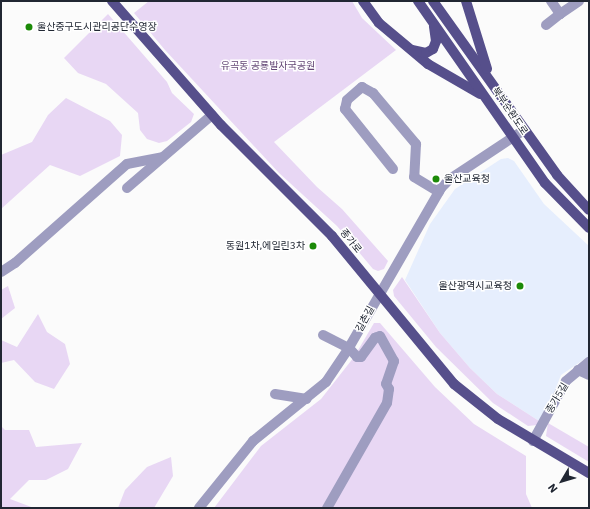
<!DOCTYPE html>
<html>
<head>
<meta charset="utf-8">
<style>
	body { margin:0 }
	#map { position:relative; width:590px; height:509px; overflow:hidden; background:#fbfbfb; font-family:"IBM Plex Sans","Noto Sans KR",sans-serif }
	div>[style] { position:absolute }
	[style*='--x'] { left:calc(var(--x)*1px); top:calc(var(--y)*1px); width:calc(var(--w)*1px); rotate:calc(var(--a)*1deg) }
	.built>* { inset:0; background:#e6eefd }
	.green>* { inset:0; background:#e8d7f4 }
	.minor>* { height:10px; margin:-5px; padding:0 5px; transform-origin:5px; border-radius:5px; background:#9e9dc0 }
	.major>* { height:10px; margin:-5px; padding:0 5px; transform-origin:5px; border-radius:5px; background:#564f8b }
	.dots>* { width:11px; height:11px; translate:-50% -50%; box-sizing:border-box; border:2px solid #fff; border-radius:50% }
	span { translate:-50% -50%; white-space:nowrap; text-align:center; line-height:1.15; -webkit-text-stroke:3px #fff; paint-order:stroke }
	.poi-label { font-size:10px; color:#212733 }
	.left { translate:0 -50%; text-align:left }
	.right { translate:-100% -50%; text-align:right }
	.park-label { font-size:10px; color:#644776 }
	.street-label { font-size:10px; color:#212733 }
	.frame { position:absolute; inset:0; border:2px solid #212733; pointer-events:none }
	.north { position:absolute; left:542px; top:461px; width:40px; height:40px; -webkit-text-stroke:3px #fff; paint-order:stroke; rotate:232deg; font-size:11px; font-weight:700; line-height:16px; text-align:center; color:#212733 }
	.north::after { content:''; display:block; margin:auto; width:14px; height:18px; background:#212733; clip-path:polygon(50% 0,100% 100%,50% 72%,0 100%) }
</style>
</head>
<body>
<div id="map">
	<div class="built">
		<i style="clip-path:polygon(508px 158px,514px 161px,544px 204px,589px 246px,589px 356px,561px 375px,545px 415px,539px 421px,497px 394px,470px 368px,440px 333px,405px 280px,430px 224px,455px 189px,501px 159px)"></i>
	</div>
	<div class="green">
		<i style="clip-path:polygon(149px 1px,352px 1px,362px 18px,396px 50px,274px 142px,317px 187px,342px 209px,388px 261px,384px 269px,378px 271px,373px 269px,337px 226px,279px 173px,165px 50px,134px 13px)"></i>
		<i style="clip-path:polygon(108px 14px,167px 82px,172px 93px,194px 114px,191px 122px,167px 141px,159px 143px,147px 139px,140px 130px,138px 113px,106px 84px,78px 73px,64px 58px)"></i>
		<i style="clip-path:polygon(66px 98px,110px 121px,122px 135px,120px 156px,80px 176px,50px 165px,1px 209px,1px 155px,32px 142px,48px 115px)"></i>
		<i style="clip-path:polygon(402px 277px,440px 333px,470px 368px,497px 394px,539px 421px,537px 425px,528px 426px,493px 403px,436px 347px,394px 296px,393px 290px)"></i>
		<i style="clip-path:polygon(8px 286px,15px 308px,1px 319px,1px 290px)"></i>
		<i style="clip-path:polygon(38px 314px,47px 332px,65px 344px,70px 364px,54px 389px,35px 382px,14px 360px,1px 363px,1px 340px,17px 347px)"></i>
		<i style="clip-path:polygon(374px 323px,380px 323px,435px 387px,474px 424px,526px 456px,526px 494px,532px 508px,214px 508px,261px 446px,321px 399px,354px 357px)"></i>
		<i style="clip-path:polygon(548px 423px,589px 447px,589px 462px,546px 436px)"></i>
		<i style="clip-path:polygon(1px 426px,5px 430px,29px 430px,36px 447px,82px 443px,68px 469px,46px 480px,29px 480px,10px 499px,34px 508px,1px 508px)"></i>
		<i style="clip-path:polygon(171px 457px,173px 476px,154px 508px,118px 508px,125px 490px,147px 467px)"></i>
	</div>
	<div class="minor">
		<i style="--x:551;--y:1;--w:16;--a:55"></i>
		<i style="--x:560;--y:14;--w:23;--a:-34"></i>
		<i style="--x:546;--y:25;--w:18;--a:-38"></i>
		<i style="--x:393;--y:169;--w:77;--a:-128.7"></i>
		<i style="--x:345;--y:109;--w:9;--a:-77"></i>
		<i style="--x:347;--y:100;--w:20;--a:-41"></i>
		<i style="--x:362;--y:87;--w:13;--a:29"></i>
		<i style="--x:373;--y:93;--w:67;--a:49.9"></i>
		<i style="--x:416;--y:144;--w:33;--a:93"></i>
		<i style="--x:414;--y:177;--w:29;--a:31"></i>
		<i style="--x:127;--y:188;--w:112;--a:-40.7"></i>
		<i style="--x:1;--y:272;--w:17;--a:-33"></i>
		<i style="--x:15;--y:263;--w:149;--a:-41.5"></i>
		<i style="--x:127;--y:164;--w:36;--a:-11"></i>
		<i style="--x:323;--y:335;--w:29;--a:27"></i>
		<i style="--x:349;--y:348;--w:12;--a:48"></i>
		<i style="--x:357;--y:357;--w:4;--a:0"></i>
		<i style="--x:361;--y:357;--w:24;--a:-54"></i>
		<i style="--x:375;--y:338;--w:5;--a:-22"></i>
		<i style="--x:380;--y:336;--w:29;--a:61"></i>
		<i style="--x:394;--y:361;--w:24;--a:109"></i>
		<i style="--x:386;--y:384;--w:6;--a:59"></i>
		<i style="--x:389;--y:389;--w:14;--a:98"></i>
		<i style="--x:387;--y:403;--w:121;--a:119.7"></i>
		<i style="--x:578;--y:370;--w:12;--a:24"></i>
		<i style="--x:275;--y:394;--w:32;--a:9"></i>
		<i style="--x:533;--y:441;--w:68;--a:-61.2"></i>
		<i style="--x:566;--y:381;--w:30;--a:-40"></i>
		<i style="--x:199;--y:508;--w:86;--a:-51.1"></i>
		<i style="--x:253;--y:441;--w:94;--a:-38.9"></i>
		<i style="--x:326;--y:382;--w:37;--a:-56"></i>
		<i style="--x:347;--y:351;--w:188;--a:-60"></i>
		<i style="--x:441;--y:188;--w:13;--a:-45"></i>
		<i style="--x:450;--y:179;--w:89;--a:-33.5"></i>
	</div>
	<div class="major">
		<i style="--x:112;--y:1;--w:165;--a:48.7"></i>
		<i style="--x:221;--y:125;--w:157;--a:45"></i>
		<i style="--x:332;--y:236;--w:192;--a:50.5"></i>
		<i style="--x:454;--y:384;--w:56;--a:38.5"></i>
		<i style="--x:498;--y:419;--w:106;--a:30.7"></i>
		<i style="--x:363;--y:1;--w:27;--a:54"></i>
		<i style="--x:379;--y:23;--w:64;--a:39.9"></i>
		<i style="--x:428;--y:64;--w:60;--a:30"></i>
		<i style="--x:418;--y:1;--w:222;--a:55.1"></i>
		<i style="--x:545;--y:183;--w:63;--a:45.6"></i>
		<i style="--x:433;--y:1;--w:214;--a:54.5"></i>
		<i style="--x:557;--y:175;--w:47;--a:47.6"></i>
		<i style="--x:466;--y:1;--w:71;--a:72.8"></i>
		<i style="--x:412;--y:50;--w:14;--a:12"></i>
		<i style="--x:426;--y:53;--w:8;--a:-30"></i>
		<i style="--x:433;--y:49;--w:9;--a:-69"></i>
		<i style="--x:436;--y:41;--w:15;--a:-98"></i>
	</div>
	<div class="dots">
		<i style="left:29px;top:27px;background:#1c8a08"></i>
		<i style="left:436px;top:179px;background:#1c8a08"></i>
		<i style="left:313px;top:246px;background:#1c8a08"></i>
		<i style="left:520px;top:286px;background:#1c8a08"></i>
	</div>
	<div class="poi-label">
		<span class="left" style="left:37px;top:27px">울산중구도시관리공단수영장</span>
		<span class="left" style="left:444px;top:179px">울산교육청</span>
		<span class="right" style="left:305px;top:246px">동원1차,에일린3차</span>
		<span class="right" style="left:512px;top:286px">울산광역시교육청</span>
	</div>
	<div class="park-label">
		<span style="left:268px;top:66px">유곡동 공룡발자국공원</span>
	</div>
	<div class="street-label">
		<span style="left:510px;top:111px;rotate:56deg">북부순환도로</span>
		<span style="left:351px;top:241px;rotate:51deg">종가로</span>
		<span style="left:365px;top:319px;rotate:-61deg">길촌길</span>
		<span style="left:557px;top:398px;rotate:-59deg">종가5길</span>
	</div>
	<div class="frame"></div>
	<div class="north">N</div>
</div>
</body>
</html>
